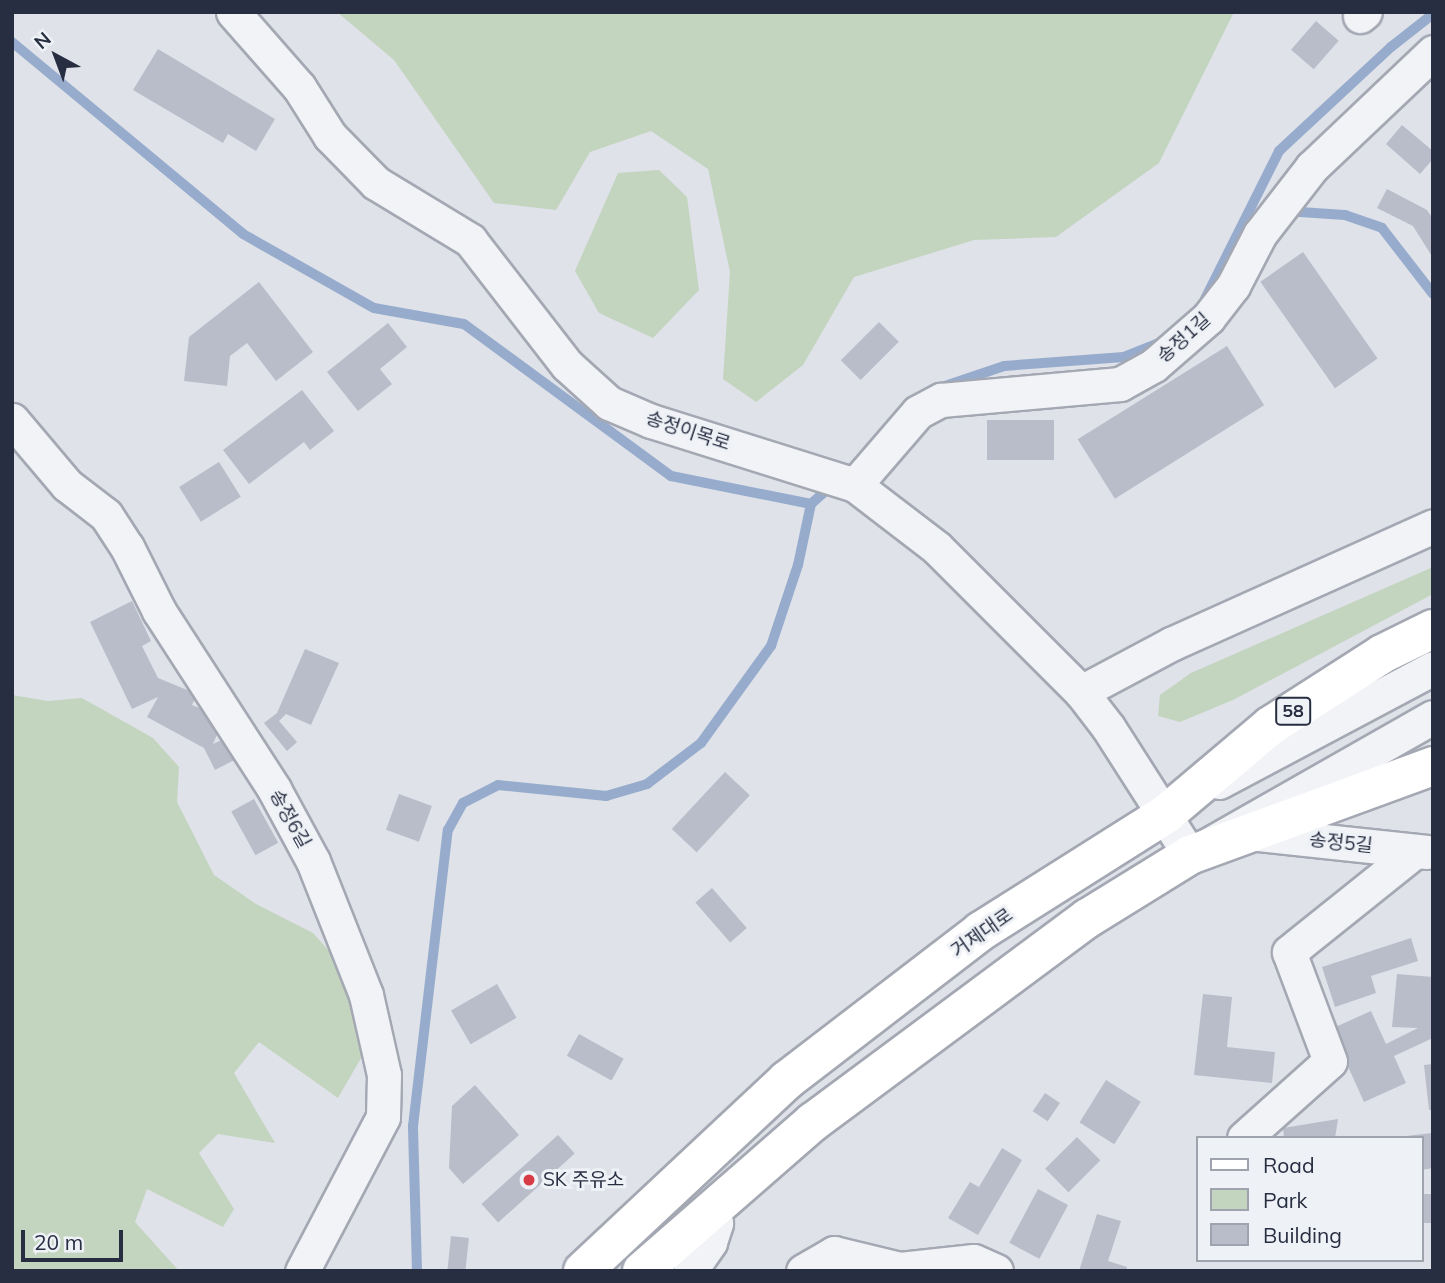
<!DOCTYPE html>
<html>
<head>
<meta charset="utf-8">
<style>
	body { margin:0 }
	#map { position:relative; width:1445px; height:1283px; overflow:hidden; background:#dfe2e9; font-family:Mulish,"Noto Sans KR",sans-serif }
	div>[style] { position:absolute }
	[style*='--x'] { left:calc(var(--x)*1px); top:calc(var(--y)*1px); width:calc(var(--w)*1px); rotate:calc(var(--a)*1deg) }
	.green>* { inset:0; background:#c3d4bf }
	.stream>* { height:10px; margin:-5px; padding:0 5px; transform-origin:5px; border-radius:5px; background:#97accc }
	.building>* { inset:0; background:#b8bdc9; transform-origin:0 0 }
	.roads { filter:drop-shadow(2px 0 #a4a8b3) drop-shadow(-2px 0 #a4a8b3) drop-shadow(0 2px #a4a8b3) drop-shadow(0 -2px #a4a8b3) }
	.minor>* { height:33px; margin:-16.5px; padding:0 16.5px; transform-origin:16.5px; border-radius:16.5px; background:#f2f3f7 }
	.major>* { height:38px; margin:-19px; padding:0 19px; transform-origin:19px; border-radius:19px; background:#fff }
	.highway>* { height:38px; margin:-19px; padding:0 19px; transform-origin:19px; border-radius:19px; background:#fff }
	.dots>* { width:19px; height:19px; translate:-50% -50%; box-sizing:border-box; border:4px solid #eef1f6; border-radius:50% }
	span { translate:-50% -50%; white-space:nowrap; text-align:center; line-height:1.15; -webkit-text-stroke:6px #eef1f6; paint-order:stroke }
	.shield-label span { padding:2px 5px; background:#eef1f6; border:2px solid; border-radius:5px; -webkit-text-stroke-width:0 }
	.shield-label { font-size:18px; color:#272e41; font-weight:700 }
	.street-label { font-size:19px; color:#272e41 }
	.poi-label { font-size:19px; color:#272e41 }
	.left { translate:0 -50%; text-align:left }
	.frame { position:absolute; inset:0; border:14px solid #272e41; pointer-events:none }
	.legend { position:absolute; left:1196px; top:1136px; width:228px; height:126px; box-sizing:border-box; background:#eef1f6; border:2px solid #9ea3ae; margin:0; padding:9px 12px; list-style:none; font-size:21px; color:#272e41 }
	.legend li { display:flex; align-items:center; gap:14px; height:35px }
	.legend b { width:35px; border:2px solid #9ea3ae }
	.north { position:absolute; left:21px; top:21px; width:70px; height:70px; -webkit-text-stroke:5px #eef1f6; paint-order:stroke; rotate:319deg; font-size:19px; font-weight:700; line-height:28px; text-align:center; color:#272e41 }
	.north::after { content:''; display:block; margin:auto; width:24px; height:32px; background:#272e41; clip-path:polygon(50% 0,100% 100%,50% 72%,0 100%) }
	.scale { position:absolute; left:21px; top:1230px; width:102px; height:32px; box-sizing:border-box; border:4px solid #272e41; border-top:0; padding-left:9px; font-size:21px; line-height:24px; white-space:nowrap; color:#272e41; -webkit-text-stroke:5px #eef1f6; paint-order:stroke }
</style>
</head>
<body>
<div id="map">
	<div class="green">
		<i style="clip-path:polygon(337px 12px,1234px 12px,1159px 163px,1056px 237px,974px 240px,854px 277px,803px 365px,756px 402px,723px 379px,730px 272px,708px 169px,651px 131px,590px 152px,556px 210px,494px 203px,394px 60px)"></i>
		<i style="clip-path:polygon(659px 170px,687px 197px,699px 290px,653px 338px,599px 313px,575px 271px,618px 173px)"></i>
		<i style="clip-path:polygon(1433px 567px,1433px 594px,1233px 700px,1180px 722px,1158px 716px,1160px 695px,1191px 673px)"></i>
		<i style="clip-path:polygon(12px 695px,48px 701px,82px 698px,153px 738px,179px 767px,177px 802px,214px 875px,256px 904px,313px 933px,346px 970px,368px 1046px,338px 1098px,259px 1042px,234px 1073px,275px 1143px,218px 1134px,199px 1153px,234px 1209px,223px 1227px,147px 1189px,135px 1222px,179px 1271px,12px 1271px)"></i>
	</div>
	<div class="stream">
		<i style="--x:12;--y:42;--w:300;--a:39.7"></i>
		<i style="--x:243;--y:234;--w:150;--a:29.5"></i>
		<i style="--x:374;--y:308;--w:91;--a:10.1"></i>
		<i style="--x:464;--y:324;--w:257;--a:36.3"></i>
		<i style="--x:671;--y:476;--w:143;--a:11.3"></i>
		<i style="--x:1285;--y:211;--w:60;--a:3.8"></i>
		<i style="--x:1345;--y:215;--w:39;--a:19"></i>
		<i style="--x:1382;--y:228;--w:83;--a:52.3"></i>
		<i style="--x:1205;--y:299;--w:165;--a:-63.4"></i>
		<i style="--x:1279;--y:151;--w:153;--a:-42.9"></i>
		<i style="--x:1391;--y:47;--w:53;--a:-38.2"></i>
		<i style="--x:936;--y:389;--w:72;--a:-18.7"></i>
		<i style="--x:1004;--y:366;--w:120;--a:-4.3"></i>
		<i style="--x:1124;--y:357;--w:40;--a:-22"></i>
		<i style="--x:417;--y:1271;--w:145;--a:-91.6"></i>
		<i style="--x:413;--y:1126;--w:298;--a:-83.3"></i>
		<i style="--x:448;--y:830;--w:31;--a:-61"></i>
		<i style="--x:463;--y:803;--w:39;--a:-27"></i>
		<i style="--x:498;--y:785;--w:109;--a:5.8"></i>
		<i style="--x:606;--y:796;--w:43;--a:-16.3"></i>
		<i style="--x:647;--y:784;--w:68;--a:-37.2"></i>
		<i style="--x:701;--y:743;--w:120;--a:-54.2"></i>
		<i style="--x:771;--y:646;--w:85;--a:-71.6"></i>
		<i style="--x:798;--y:565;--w:62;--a:-78"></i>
		<i style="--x:811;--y:504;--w:28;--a:-42"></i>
	</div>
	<div class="building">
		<i style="left:1316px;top:21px;width:30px;height:38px;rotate:41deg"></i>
		<i style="clip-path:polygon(158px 49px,275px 119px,256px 151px,228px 134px,223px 143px,133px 90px)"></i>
		<i style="clip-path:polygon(1402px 125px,1433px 151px,1433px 159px,1420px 174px,1386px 144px)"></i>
		<i style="clip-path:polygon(1387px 189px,1427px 210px,1433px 219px,1433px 258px,1413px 226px,1377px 208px)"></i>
		<i style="left:1303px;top:252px;width:130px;height:52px;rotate:55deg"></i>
		<i style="clip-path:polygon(259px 282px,313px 352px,276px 381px,247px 343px,230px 356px,227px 386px,184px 381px,189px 337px)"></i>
		<i style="left:879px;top:322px;width:28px;height:54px;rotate:45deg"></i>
		<i style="clip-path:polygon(388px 323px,407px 347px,380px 369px,392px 384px,358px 411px,327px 372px)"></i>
		<i style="left:1227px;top:346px;width:70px;height:176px;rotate:58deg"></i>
		<i style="clip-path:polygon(302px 390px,334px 431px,310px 450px,304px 442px,249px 484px,223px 450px)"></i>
		<i style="left:1054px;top:420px;width:40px;height:67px;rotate:90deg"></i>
		<i style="left:219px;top:462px;width:41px;height:47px;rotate:58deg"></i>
		<i style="clip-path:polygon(132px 601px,151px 641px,142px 646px,158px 678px,197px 694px,192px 705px,224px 718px,213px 744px,232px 735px,242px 756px,215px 770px,204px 748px,147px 717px,158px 697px,132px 709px,90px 622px)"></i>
		<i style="clip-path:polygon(305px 649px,339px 663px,311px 725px,286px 714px,279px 721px,297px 742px,287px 751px,264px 723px,277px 713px)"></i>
		<i style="left:725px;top:772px;width:34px;height:78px;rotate:43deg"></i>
		<i style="left:399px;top:794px;width:35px;height:38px;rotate:20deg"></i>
		<i style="left:254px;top:799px;width:50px;height:26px;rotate:61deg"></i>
		<i style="left:712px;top:888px;width:53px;height:22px;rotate:49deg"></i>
		<i style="clip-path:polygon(1411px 938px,1418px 961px,1371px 976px,1376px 993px,1335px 1007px,1322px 967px)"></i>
		<i style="clip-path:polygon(1397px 974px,1433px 977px,1433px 1038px,1394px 1056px,1406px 1083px,1364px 1102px,1331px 1029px,1371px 1011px,1386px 1044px,1418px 1028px,1392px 1027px)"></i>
		<i style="left:497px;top:984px;width:39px;height:53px;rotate:60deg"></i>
		<i style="clip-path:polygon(1203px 994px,1232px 997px,1227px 1047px,1275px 1052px,1272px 1083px,1194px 1075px)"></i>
		<i style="left:579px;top:1034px;width:51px;height:25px;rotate:29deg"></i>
		<i style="clip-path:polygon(1433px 1064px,1433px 1110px,1429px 1110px,1424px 1065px)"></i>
		<i style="left:1106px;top:1080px;width:41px;height:50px;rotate:32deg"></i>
		<i style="clip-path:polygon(475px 1085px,519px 1135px,463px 1184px,449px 1168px,452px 1106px)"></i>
		<i style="left:1045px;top:1093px;width:18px;height:22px;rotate:34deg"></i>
		<i style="clip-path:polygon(1338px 1119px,1335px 1138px,1284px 1138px,1283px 1128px)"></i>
		<i style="clip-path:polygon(1432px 1133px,1433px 1168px,1422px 1170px,1422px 1138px,1406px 1136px)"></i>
		<i style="left:558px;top:1135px;width:25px;height:103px;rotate:48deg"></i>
		<i style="left:1077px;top:1137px;width:33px;height:45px;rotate:45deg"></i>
		<i style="clip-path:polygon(1002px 1148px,1022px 1160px,978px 1235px,948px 1218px,970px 1182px,979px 1187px)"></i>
		<i style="left:1038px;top:1189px;width:34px;height:61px;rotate:28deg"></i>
		<i style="left:1433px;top:1194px;width:29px;height:11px;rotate:90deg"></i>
		<i style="clip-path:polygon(1097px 1214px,1121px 1221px,1108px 1261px,1127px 1267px,1126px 1271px,1079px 1271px)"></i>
		<i style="left:451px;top:1236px;width:18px;height:35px;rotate:6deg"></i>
	</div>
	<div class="roads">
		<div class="minor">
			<i style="--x:233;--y:12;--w:100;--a:48.7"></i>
			<i style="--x:299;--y:87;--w:58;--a:57.7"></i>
			<i style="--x:330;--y:136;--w:66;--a:45.6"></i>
			<i style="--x:376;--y:183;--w:110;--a:31.2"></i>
			<i style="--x:470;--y:240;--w:158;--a:52.2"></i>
			<i style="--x:567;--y:365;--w:57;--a:42.1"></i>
			<i style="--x:609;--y:403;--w:46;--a:23.2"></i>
			<i style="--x:651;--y:421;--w:214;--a:17.4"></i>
			<i style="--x:855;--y:485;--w:103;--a:37.5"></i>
			<i style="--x:937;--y:548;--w:204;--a:45"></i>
			<i style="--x:1081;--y:692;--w:44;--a:52.4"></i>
			<i style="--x:1108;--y:727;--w:152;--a:57.4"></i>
			<i style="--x:1190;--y:855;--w:279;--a:-29.6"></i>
			<i style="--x:1360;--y:16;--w:6;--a:-39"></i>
			<i style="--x:12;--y:420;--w:85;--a:49.8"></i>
			<i style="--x:67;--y:485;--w:49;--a:37.6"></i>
			<i style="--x:106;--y:515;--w:38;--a:57"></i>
			<i style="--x:127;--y:547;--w:72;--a:63.4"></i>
			<i style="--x:159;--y:611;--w:212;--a:57.1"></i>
			<i style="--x:274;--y:789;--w:82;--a:61.6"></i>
			<i style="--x:313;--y:861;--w:144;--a:68.4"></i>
			<i style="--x:366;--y:995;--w:82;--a:77.3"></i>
			<i style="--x:384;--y:1075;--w:42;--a:91.4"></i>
			<i style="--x:383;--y:1117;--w:174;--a:117.7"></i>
			<i style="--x:855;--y:485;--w:96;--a:-49.2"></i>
			<i style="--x:918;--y:412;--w:26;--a:-28"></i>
			<i style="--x:941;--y:400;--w:180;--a:-5.1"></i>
			<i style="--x:1120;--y:384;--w:39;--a:-29"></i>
			<i style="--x:1154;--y:365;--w:72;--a:-41"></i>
			<i style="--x:1208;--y:318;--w:41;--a:-52"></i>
			<i style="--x:1233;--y:286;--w:59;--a:-62.6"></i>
			<i style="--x:1260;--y:234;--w:85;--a:-52.2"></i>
			<i style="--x:1312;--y:167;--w:167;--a:-43.5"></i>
			<i style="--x:1081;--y:692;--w:102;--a:-28.1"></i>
			<i style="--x:1171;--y:644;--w:287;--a:-24.2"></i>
			<i style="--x:1219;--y:782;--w:242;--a:-28"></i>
			<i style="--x:1249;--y:833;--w:179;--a:6.1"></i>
			<i style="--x:1244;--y:1138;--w:115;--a:-41.8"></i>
			<i style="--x:1330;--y:1061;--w:116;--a:-110.6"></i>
			<i style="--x:1289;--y:952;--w:161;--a:-38.7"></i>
			<i style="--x:690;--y:1271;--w:35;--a:-55"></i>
			<i style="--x:710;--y:1242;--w:20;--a:-72"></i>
			<i style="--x:716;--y:1223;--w:16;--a:-105"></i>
			<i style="--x:803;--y:1271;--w:36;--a:-30"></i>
			<i style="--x:834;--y:1253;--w:68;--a:13.6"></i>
			<i style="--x:900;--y:1269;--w:74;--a:-6.2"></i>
			<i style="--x:974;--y:1261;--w:24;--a:24"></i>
		</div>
		<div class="major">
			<i style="--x:583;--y:1271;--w:279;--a:-43.1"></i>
			<i style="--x:787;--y:1080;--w:245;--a:-37.5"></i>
			<i style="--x:981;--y:931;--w:219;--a:-32.3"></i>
			<i style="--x:642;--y:1271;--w:227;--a:-41.1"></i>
			<i style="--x:813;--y:1122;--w:342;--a:-36.6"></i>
			<i style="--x:1088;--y:918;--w:120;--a:-31.7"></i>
		</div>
		<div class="highway">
			<i style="--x:1166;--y:814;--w:136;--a:-40.2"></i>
			<i style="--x:1270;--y:726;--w:133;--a:-32.7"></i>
			<i style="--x:1382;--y:654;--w:57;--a:-26.1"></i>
			<i style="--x:1190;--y:855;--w:259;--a:-20.1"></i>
		</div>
	</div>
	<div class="dots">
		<i style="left:529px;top:1180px;background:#d73b45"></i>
	</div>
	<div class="shield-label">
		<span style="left:1293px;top:711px">58</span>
	</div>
	<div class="street-label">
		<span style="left:1184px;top:338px;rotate:-42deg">송정1길</span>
		<span style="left:688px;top:431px;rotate:18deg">송정이목로</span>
		<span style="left:290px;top:819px;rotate:61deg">송정6길</span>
		<span style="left:1341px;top:843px;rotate:6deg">송정5길</span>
		<span style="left:982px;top:933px;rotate:-35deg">거제대로</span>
	</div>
	<div class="poi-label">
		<span class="left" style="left:543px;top:1180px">SK 주유소</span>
	</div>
	<div class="frame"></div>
	<ul class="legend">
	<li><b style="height:9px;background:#fff"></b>Road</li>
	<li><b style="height:19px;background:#c3d4bf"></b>Park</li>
	<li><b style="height:19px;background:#b8bdc9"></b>Building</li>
	</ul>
	<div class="north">N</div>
	<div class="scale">20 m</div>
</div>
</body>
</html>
